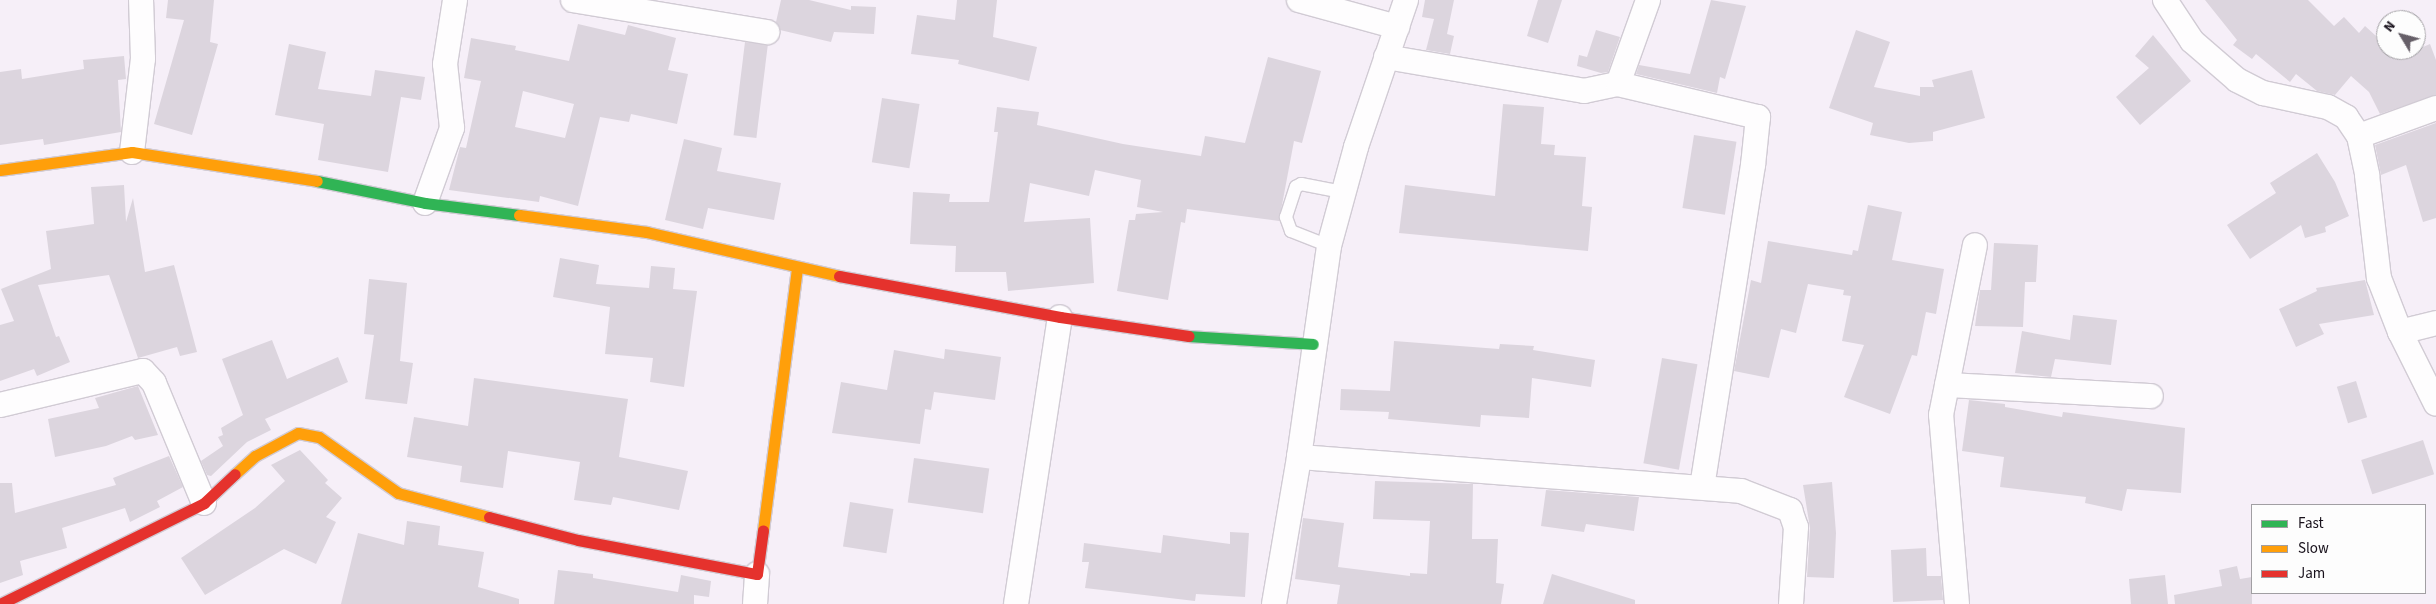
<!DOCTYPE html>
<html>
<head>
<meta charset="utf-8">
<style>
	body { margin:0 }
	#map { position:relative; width:2436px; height:604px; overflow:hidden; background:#f6eff8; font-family:"Source Sans 3",sans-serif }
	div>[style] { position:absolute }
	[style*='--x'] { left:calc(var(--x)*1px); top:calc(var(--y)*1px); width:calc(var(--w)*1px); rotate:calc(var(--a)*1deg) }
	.building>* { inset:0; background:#dcd5de; transform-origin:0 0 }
	.roads { filter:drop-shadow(1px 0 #d1cbd4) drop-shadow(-1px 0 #d1cbd4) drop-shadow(0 1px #d1cbd4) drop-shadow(0 -1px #d1cbd4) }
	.lane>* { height:12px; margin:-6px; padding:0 6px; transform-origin:6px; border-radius:6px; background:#fefdfe }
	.street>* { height:24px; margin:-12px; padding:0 12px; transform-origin:12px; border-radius:12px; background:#fefdfe }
	.fast>* { height:11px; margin:-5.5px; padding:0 5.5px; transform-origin:5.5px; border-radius:5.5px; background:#30b455 }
	.slow>* { height:11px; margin:-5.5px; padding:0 5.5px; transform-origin:5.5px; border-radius:5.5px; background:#ff9f0a }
	.jam>* { height:11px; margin:-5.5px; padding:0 5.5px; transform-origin:5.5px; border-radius:5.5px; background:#e5322d }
	span { translate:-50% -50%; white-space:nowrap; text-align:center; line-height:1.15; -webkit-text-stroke:4.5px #fdfdfd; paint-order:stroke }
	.legend { position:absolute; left:2251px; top:504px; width:175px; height:90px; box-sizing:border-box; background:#fdfdfd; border:1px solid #a19fa3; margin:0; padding:6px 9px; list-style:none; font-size:15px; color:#18111b }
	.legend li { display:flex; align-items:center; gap:10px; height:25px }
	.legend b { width:25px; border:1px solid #a19fa3 }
	.north { position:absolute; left:2376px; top:10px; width:50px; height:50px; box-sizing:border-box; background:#fdfdfd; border:1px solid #a19fa3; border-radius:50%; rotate:307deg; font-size:14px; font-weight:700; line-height:20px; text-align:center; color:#18111b }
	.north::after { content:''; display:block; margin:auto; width:18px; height:22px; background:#665f68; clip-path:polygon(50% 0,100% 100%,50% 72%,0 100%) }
</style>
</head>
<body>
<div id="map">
	<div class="building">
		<i style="clip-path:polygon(168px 0,214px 0,210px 42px,218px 44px,192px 135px,154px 124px,184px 20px,166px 18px)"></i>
		<i style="clip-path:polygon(781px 0,809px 0,851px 10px,851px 6px,876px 7px,874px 34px,834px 32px,831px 42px,780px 30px,776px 22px)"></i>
		<i style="clip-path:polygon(957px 0,997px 0,993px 37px,1037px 47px,1029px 81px,958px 64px,959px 60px,911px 54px,917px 15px,955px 20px)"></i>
		<i style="clip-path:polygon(1425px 0,1454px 0,1447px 34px,1454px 36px,1450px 54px,1426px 50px,1434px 19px,1422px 17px)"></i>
		<i style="clip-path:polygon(1538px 0,1562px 0,1548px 43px,1527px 36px)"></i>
		<i style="clip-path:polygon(1711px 0,1746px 6px,1725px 79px,1720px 77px,1717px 93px,1636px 74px,1639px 65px,1690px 74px)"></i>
		<i style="clip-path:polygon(2205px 0,2308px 0,2334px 26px,2344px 17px,2359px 33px,2365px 26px,2386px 45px,2386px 50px,2416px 50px,2430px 44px,2436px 60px,2436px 95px,2380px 114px,2369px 92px,2351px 76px,2335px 95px,2317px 91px,2296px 74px,2290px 82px,2256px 54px,2252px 59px,2233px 45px,2237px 40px)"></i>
		<i style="clip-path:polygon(evenodd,578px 24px,625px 35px,628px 25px,676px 38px,668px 70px,688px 74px,677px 124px,631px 114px,629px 122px,600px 117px,578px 206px,540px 196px,539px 202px,449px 190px,460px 147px,466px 148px,481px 81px,464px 78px,471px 38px,516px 46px,515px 50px,569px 61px,578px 24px,523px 91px,574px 104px,565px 138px,515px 127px,523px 91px)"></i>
		<i style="clip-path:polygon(1596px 30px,1620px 37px,1608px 72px,1601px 73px,1577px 66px,1579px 55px,1587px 57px)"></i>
		<i style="clip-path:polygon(1856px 30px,1890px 42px,1874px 87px,1920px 96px,1920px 87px,1934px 87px,1932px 80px,1972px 70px,1985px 118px,1933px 132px,1933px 141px,1909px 143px,1870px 135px,1873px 123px,1829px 108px)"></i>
		<i style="clip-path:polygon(2153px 35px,2191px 81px,2140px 125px,2116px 97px,2149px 68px,2135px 56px)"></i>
		<i style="left:745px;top:42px;width:23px;height:94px;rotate:7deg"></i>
		<i style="clip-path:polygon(289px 44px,326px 52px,318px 89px,371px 96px,375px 70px,425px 77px,421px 100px,401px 97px,388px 172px,318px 160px,324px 124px,275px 115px)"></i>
		<i style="clip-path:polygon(124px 56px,126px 79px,118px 80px,121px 132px,44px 145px,43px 139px,0 145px,0 72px,21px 69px,22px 79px,84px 69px,83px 60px)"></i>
		<i style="clip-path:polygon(1268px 57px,1321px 71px,1302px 143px,1294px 141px,1279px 221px,1187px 209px,1185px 223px,1181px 222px,1168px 300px,1117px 291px,1129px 220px,1135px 220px,1136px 214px,1163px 212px,1137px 207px,1141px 180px,1095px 170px,1089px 196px,1030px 183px,1024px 222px,1090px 218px,1094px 283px,1008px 291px,1006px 272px,955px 272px,956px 246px,910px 244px,913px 192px,950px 194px,949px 202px,989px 202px,998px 132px,994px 132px,997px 107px,1039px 112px,1037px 125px,1123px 144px,1201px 156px,1205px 136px,1245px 143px)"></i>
		<i style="left:882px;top:98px;width:38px;height:65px;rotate:9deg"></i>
		<i style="clip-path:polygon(1503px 104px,1544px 107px,1541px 144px,1555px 145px,1554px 155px,1586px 157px,1582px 206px,1592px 207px,1588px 251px,1399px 233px,1405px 185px,1495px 196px)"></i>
		<i style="clip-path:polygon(2436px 123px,2436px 218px,2423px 222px,2406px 165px,2381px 175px,2375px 145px)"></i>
		<i style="left:1694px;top:135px;width:43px;height:74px;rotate:9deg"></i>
		<i style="clip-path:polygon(684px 139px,722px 148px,717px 171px,781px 183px,774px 220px,708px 208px,703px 229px,665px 220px)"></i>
		<i style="clip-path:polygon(2317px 153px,2335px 182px,2349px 216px,2325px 227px,2326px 232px,2305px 238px,2301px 225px,2250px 259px,2227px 225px,2276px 193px,2270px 183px)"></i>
		<i style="clip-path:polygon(124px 185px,126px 222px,133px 198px,145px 272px,174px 265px,197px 352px,180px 356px,177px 347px,138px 358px,109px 275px,38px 285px,56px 337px,59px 336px,70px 362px,37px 376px,34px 369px,0 381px,0 325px,14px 321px,1px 289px,51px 269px,46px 231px,94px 224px,91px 187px)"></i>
		<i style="clip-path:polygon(1868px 205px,1902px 212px,1892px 260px,1944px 269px,1936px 314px,1926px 312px,1917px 356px,1912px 355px,1890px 414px,1844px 397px,1864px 345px,1842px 341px,1851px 296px,1843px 295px,1844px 290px,1808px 284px,1796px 333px,1781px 329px,1769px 378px,1734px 371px,1751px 280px,1761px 283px,1768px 241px,1852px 255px,1853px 250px,1858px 251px)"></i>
		<i style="clip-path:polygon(1994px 243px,2038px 245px,2036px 282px,2025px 282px,2023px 327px,1975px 326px,1980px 290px,1991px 290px)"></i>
		<i style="clip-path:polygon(560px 258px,599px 265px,596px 284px,649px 288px,651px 266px,675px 268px,673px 289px,697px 291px,684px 387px,650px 382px,653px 358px,605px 354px,610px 307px,553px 297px)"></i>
		<i style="clip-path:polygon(369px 279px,407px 283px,400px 361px,413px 363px,407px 404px,365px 399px,374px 335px,364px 334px)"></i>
		<i style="clip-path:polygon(2365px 280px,2374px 315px,2319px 324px,2324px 334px,2296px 347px,2279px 309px,2317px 291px,2316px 288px)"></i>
		<i style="clip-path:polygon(2073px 315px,2117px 320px,2111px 365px,2055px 359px,2051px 377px,2015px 373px,2022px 331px,2070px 340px)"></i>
		<i style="clip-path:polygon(272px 340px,287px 379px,338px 357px,348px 382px,265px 419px,271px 430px,247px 442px,211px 476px,207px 475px,201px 461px,223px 446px,218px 437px,223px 435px,221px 428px,243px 415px,222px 359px)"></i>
		<i style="clip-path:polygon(1394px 341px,1499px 349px,1500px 344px,1534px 346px,1533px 350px,1595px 360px,1591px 387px,1532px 378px,1529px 418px,1481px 415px,1480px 427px,1388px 419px,1389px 412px,1340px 410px,1341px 389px,1390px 391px)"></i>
		<i style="clip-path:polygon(945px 349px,1001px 357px,995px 400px,934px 392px,931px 410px,925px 409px,920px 444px,832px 433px,841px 382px,887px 390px,894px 350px,944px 359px)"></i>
		<i style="left:1662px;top:358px;width:36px;height:107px;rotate:10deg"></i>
		<i style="clip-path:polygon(474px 378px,628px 399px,619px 457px,688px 471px,679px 510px,613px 497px,611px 505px,574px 500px,580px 462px,508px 451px,503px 488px,460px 482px,462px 466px,407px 457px,414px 417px,468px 426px)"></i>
		<i style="left:2356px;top:381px;width:38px;height:20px;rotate:73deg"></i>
		<i style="clip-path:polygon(138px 386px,158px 435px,135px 440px,132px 436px,106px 446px,55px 457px,48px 419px,99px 408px,95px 398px)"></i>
		<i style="clip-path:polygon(1969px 400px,2005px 404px,2005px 407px,2062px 417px,2063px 412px,2185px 428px,2181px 493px,2127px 489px,2122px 511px,2085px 503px,2086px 497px,2000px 487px,2004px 457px,1962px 451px)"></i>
		<i style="left:2423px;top:440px;width:36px;height:65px;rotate:72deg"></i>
		<i style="clip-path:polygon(300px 450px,328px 480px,325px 483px,342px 498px,326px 517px,336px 522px,316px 564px,284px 549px,205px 595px,181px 558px,255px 508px,285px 481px,271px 465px)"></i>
		<i style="clip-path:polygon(169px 456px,183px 487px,157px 501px,160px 507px,130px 522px,125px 508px,62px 528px,67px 548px,20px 561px,23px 575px,0 583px,0 483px,12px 483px,15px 513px,116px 485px,113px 478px)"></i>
		<i style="left:914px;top:458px;width:76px;height:45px;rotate:8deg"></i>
		<i style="clip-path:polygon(1375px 481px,1473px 484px,1472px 539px,1498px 539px,1496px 583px,1504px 584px,1501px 604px,1337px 604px,1340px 585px,1295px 579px,1303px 518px,1344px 523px,1338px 567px,1410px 576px,1410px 573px,1427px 574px,1430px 521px,1373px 519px)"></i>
		<i style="clip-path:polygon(1832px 482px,1836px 533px,1834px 578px,1807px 577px,1810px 528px,1803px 485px)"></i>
		<i style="clip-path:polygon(1546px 490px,1639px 497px,1634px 531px,1586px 524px,1584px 532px,1541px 526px)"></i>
		<i style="left:850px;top:502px;width:44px;height:45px;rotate:9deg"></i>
		<i style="clip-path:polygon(407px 521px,440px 526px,438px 545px,484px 552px,478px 587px,519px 599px,519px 604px,341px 604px,358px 533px,404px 545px)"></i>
		<i style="clip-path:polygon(1230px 532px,1249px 533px,1245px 597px,1196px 594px,1195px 601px,1085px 588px,1089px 562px,1082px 562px,1084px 543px,1161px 553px,1163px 535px,1230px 544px)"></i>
		<i style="clip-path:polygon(1926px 548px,1927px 576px,1941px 576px,1943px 600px,1893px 602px,1891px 550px)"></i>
		<i style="clip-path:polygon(2237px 566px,2240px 579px,2252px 577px,2252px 604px,2175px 604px,2174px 595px,2222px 586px,2219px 570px)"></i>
		<i style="clip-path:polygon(558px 570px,593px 574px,593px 578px,678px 592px,681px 575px,711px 581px,709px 597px,694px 595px,694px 604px,554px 604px)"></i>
		<i style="clip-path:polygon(1552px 574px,1635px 600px,1635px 604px,1543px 604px)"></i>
		<i style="clip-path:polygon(2165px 575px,2168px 604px,2131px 604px,2129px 579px)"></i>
	</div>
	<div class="roads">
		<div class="lane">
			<i style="--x:1329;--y:246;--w:41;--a:-158.5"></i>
			<i style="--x:1291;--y:231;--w:15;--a:-110"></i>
			<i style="--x:1286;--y:217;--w:32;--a:-72"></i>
			<i style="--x:1296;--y:187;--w:6;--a:-31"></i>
			<i style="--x:1301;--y:184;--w:42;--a:11"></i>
		</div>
		<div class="street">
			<i style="--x:573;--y:0;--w:197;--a:9.4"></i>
			<i style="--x:1299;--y:0;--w:102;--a:15.4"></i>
			<i style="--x:2165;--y:0;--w:49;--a:56.6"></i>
			<i style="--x:2192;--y:41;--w:60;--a:40.9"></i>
			<i style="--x:2237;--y:80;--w:29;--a:27"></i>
			<i style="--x:2263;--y:93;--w:66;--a:12.2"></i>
			<i style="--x:2328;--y:107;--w:21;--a:29"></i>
			<i style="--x:2346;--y:117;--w:23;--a:56"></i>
			<i style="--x:2359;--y:136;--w:40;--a:78"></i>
			<i style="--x:2367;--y:175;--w:104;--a:83.4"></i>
			<i style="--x:2379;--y:278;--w:58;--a:68.7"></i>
			<i style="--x:2400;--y:332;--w:80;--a:63.4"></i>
			<i style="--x:1386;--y:57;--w:201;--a:9.7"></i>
			<i style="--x:1584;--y:91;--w:35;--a:-12"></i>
			<i style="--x:1618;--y:84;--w:89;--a:-70.3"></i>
			<i style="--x:1618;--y:84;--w:144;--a:13.3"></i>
			<i style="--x:1758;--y:117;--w:48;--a:95.9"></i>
			<i style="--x:1753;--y:165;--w:325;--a:99"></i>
			<i style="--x:2359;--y:136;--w:82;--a:-20"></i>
			<i style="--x:132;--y:152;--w:94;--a:-83.3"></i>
			<i style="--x:143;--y:59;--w:59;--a:-91.9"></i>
			<i style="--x:425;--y:203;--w:80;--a:-70.2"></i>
			<i style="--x:452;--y:128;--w:64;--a:-96.2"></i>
			<i style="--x:445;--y:64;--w:65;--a:-81.1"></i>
			<i style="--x:2400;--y:332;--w:37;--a:-14"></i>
			<i style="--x:1947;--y:385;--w:204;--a:3.1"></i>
			<i style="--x:0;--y:405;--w:147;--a:-13.4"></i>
			<i style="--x:143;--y:371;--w:16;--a:47"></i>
			<i style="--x:154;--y:383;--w:130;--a:67.4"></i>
			<i style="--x:1299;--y:457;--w:443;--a:4.4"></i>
			<i style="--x:1741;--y:491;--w:53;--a:21.2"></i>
			<i style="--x:1790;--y:510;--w:18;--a:71"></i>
			<i style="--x:1796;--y:527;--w:77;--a:93.7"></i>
			<i style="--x:755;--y:604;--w:30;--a:-86"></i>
			<i style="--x:1016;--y:604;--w:290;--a:-81.3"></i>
			<i style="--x:1274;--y:604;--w:149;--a:-80.3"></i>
			<i style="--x:1299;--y:457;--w:213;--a:-81.9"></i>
			<i style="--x:1329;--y:246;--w:103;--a:-74.7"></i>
			<i style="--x:1356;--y:147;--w:155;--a:-71.2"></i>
			<i style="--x:1957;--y:604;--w:190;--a:-94.8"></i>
			<i style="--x:1941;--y:415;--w:173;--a:-78.7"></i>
		</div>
		<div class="fast">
			<i style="--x:317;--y:181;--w:110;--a:11.5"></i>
			<i style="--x:425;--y:203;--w:95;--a:7.3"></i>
			<i style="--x:1189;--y:336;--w:124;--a:3.7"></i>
		</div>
		<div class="slow">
			<i style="--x:0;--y:170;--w:133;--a:-7.8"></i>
			<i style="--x:132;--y:152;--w:187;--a:8.9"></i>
			<i style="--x:519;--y:215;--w:129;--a:7.6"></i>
			<i style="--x:647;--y:232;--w:197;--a:12.9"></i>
			<i style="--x:235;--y:474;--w:27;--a:-42"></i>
			<i style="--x:255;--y:456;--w:49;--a:-28.1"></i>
			<i style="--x:298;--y:433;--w:21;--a:11"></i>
			<i style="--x:319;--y:437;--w:97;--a:35.3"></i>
			<i style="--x:398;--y:493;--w:94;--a:14.8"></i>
			<i style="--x:763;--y:530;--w:265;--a:-82.6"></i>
		</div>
		<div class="jam">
			<i style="--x:839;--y:276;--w:225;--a:10.5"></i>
			<i style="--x:1060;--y:317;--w:130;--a:8.4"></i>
			<i style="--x:489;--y:517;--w:92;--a:14.5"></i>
			<i style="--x:578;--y:540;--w:182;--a:10.8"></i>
			<i style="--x:757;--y:574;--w:44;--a:-82.2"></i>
			<i style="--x:0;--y:604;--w:228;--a:-26.3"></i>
			<i style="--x:204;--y:503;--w:42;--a:-43.1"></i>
		</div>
	</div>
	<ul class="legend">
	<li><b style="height:6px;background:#30b455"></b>Fast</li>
	<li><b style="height:6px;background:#ff9f0a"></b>Slow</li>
	<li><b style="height:6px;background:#e5322d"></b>Jam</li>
	</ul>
	<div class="north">N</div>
</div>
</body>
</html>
